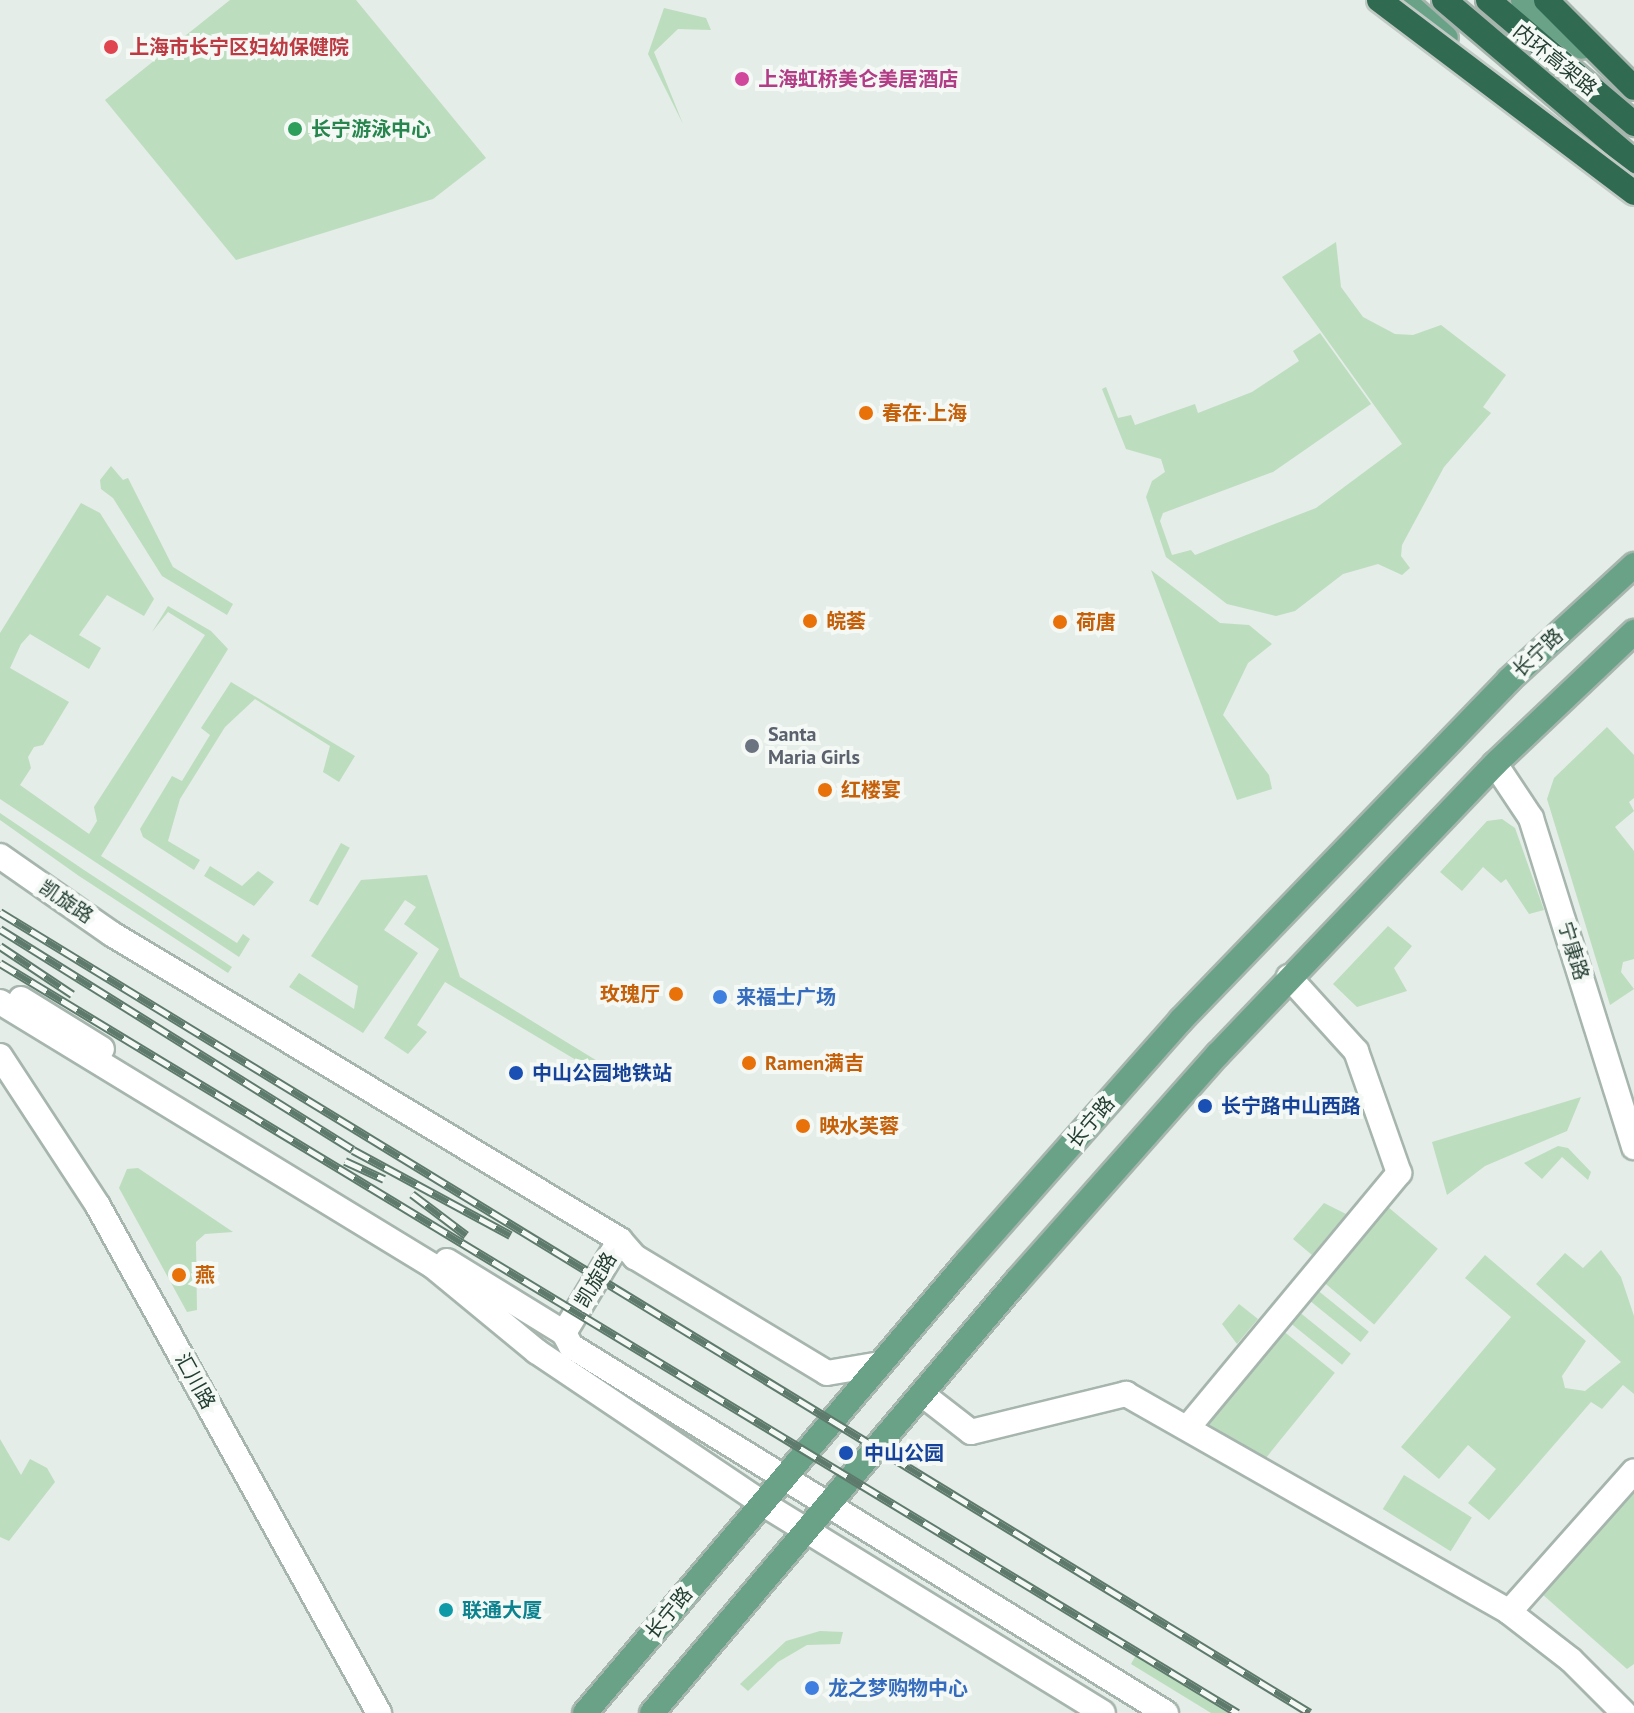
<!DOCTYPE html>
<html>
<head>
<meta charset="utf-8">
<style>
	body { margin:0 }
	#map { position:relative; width:1634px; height:1713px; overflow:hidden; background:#e4ede7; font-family:"PT Sans","Noto Sans SC",sans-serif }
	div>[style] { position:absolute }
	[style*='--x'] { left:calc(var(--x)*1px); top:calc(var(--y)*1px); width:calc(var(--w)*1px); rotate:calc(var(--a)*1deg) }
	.green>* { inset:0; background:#bdddbf; transform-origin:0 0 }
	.roads { filter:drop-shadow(2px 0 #a6b5ad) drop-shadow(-2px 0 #a6b5ad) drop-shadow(0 2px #a6b5ad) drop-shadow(0 -2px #a6b5ad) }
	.minor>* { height:24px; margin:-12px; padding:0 12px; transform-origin:12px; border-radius:12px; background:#fff }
	.major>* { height:24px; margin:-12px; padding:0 12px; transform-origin:12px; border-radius:12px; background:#69a287 }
	.highway>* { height:24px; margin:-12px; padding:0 12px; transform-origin:12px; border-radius:12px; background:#2f6a51 }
	.rail>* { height:9px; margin-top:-4.5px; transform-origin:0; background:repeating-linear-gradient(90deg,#f4f9f6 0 18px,#5e7a6c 0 36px); box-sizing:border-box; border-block:2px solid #5e7a6c }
	.bridges { filter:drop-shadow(2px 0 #c1c9c5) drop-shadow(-2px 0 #c1c9c5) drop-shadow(0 2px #c1c9c5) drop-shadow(0 -2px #c1c9c5) }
	.highway-bridge>* { height:24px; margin:-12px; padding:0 12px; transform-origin:12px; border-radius:12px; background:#2f6a51 }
	.dots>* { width:22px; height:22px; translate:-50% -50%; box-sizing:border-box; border:4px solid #f4f9f6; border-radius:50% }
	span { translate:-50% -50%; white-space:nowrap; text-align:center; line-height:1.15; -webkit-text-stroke:8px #f4f9f6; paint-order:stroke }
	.health-label { font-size:20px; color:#be3a42; font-weight:700 }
	.left { translate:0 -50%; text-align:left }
	.street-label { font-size:20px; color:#233e31 }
	.hotel-label { font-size:20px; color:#b23c85; font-weight:700 }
	.leisure-label { font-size:20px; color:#27864d; font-weight:700 }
	.food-label { font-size:20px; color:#c56008; font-weight:700 }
	.right { translate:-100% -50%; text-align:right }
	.worship-label { font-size:20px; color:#5b616d; font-weight:700 }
	.shop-label { font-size:20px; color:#366cbe; font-weight:700 }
	.transit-label { font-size:20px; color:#164399; font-weight:700 }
	.culture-label { font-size:20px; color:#0d838f; font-weight:700 }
</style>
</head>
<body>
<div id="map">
	<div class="green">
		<i style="clip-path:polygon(230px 0,356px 0,486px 158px,433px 199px,236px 260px,105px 100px)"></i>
		<i style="clip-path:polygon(664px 8px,706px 18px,711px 30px,678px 29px,654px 52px,683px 124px,648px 54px)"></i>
		<i style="clip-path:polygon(1336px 242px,1341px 287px,1363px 317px,1395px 334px,1413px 335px,1441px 325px,1506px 375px,1483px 407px,1491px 413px,1444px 467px,1402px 545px,1401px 556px,1410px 568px,1402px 575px,1378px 564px,1343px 574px,1295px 611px,1276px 616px,1227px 604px,1166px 557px,1146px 497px,1152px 481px,1165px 472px,1161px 459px,1126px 449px,1102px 389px,1106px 387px,1118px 418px,1131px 415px,1135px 425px,1195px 404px,1198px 413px,1252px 392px,1299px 361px,1293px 351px,1320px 333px,1371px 404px,1273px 472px,1163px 513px,1160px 521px,1172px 555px,1191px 550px,1195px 555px,1316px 508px,1402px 444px,1282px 277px)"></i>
		<i style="clip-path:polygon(111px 466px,123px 480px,128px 478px,173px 567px,233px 604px,227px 615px,162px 576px,113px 498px,101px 489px,100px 480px)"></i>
		<i style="clip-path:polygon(81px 503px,100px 513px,154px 599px,144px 616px,107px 595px,79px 635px,101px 648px,89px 669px,30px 634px,21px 644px,10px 668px,69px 702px,43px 745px,34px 747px,28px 757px,31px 768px,20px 785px,89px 834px,97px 821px,94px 807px,205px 635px,168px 612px,152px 632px,168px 606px,211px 631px,228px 649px,101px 856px,237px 943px,243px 934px,250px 939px,239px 957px,0 799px,0 633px)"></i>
		<i style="clip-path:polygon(1151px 570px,1220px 623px,1249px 625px,1272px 644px,1248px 663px,1223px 715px,1269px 775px,1272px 789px,1237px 800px)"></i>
		<i style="clip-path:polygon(231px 682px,355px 756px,339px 782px,323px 772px,330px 746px,255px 699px,225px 727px,180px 799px,168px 841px,200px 860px,194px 870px,143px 837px,140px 829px,172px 776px,182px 781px,210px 735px,201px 728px)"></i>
		<i style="clip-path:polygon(1607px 727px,1634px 755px,1634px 798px,1629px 802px,1634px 811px,1615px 827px,1634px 851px,1634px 959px,1623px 962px,1621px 972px,1634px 989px,1610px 1005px,1547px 799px,1554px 778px)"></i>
		<i style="clip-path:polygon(0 813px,84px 870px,232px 967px,228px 973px,79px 876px,0 820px)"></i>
		<i style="clip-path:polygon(1502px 819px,1515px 828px,1544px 910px,1529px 914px,1506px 879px,1501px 883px,1483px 867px,1462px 891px,1440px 872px,1487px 821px)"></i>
		<i style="left:341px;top:843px;width:10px;height:66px;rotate:29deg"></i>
		<i style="clip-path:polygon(210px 866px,242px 886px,258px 871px,274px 882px,254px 906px,204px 876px)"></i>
		<i style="clip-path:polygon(427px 875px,460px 977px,599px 1062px,598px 1073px,445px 982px,417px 1025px,427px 1032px,408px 1054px,384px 1038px,439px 949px,404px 924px,416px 907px,405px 900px,384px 930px,418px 953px,363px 1033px,289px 987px,299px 973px,354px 1009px,358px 986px,311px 956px,361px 880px)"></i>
		<i style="clip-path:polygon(1388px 926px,1412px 946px,1394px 968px,1407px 991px,1357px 1007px,1333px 984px)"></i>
		<i style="clip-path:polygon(1581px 1097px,1567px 1131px,1485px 1166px,1447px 1195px,1432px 1142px)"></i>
		<i style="clip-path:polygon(1558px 1146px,1568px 1148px,1591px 1172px,1588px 1180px,1562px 1157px,1542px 1179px,1524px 1163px)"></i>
		<i style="clip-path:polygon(138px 1168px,233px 1232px,205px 1234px,196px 1242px,197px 1310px,187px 1312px,119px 1188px,127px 1169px)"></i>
		<i style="clip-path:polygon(1324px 1203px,1346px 1214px,1312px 1255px,1293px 1239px)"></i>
		<i style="left:1388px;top:1207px;width:65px;height:99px;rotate:40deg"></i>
		<i style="clip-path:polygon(1601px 1250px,1621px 1277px,1634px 1316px,1634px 1394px,1623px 1385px,1602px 1409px,1591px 1402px,1489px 1520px,1468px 1503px,1496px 1469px,1468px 1445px,1439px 1479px,1401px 1447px,1511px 1317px,1465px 1278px,1485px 1255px,1586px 1341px,1562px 1376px,1565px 1388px,1585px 1391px,1621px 1362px,1536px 1284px,1565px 1253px,1583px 1268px)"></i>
		<i style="left:1316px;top:1289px;width:68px;height:13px;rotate:39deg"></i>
		<i style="clip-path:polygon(1239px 1304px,1258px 1319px,1237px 1344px,1222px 1324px)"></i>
		<i style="left:1298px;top:1311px;width:68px;height:14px;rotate:39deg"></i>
		<i style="left:1282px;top:1330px;width:68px;height:119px;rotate:39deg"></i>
		<i style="clip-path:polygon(0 1439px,21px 1475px,30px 1459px,47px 1468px,55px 1482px,9px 1541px,0 1537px)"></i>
		<i style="left:1404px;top:1475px;width:80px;height:40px;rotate:32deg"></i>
		<i style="clip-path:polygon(1634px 1491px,1634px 1664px,1627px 1669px,1542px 1594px)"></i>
		<i style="clip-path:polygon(820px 1631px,843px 1632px,840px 1644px,807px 1645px,778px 1662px,748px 1691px,740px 1684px,786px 1641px)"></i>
		<i style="clip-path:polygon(1136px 1655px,1230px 1713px,1211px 1713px,1131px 1664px)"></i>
	</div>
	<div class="roads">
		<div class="minor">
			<i style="--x:1495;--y:764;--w:65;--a:56.3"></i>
			<i style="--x:1531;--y:818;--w:345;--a:72.6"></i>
			<i style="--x:0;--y:856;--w:136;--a:34.9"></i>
			<i style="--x:112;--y:934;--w:593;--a:31.06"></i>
			<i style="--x:620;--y:1240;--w:109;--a:121.1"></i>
			<i style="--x:564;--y:1333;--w:15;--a:62"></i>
			<i style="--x:571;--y:1346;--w:699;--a:31.67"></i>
			<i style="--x:21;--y:999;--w:95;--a:31.7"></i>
			<i style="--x:0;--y:1002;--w:507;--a:31.37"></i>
			<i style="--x:433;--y:1266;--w:134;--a:39.5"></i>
			<i style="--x:536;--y:1351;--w:272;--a:33.9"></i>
			<i style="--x:762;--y:1503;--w:400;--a:31.6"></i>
			<i style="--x:0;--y:1056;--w:179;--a:56.8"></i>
			<i style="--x:98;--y:1206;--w:580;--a:61"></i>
			<i style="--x:620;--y:1240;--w:23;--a:49"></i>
			<i style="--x:635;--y:1257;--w:224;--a:31.1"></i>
			<i style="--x:827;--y:1373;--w:54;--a:-9.6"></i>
			<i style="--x:447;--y:1261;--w:137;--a:31.6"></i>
			<i style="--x:922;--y:1394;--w:62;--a:37.8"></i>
			<i style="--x:971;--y:1432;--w:160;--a:-13.8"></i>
			<i style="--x:1126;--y:1394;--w:441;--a:29.6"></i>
			<i style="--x:1509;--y:1612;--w:78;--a:37.7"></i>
			<i style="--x:1571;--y:1660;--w:75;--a:45"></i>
			<i style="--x:1189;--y:1426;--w:329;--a:-50.3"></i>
			<i style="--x:1399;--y:1173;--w:129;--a:-109.4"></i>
			<i style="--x:1356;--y:1051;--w:100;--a:-132.2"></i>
			<i style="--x:1509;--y:1612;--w:188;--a:-48.4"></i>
		</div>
		<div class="major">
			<i style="--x:1403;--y:0;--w:57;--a:41.5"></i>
			<i style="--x:1523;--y:0;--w:75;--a:38.5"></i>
			<i style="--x:585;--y:1713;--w:591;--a:-49.74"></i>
			<i style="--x:967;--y:1262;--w:323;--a:-48.5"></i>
			<i style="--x:1181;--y:1020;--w:472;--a:-46"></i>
			<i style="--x:1509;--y:680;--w:170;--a:-42.6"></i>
			<i style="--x:652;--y:1713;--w:566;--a:-49.81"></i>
			<i style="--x:1017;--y:1281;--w:303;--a:-48.5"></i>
			<i style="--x:1218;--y:1054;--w:401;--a:-46.3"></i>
			<i style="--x:1495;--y:764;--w:192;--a:-43.5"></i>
		</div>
		<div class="highway">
			<i style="--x:1444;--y:0;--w:249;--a:40.3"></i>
			<i style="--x:1488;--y:0;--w:192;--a:40.3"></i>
			<i style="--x:1546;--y:0;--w:124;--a:45"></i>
		</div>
	</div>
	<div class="rail">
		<i style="--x:0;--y:912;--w:1535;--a:31.44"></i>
		<i style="--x:0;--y:929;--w:416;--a:32"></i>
		<i style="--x:353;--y:1150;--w:179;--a:28.4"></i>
		<i style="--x:0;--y:946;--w:87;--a:33.7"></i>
		<i style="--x:0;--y:963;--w:1447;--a:31.21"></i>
		<i style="--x:345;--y:1161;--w:43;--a:24.8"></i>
		<i style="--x:412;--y:1194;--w:68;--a:37.2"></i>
	</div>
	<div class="bridges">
		<div class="highway-bridge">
			<i style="--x:1379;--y:0;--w:320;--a:37.1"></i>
		</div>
	</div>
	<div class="dots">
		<i style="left:111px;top:47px;background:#e0444e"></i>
		<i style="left:742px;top:79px;background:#d1479c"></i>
		<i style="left:295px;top:129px;background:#2e9e5b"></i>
		<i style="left:866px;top:413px;background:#e8710a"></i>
		<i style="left:810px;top:621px;background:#e8710a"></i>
		<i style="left:1060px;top:622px;background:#e8710a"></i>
		<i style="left:752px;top:746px;background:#6b7280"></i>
		<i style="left:825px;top:790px;background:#e8710a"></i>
		<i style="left:676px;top:994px;background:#e8710a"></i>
		<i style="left:720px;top:997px;background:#3f7fe0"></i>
		<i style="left:749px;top:1063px;background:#e8710a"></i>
		<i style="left:516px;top:1073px;background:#1a4fb4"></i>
		<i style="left:1205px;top:1106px;background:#1a4fb4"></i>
		<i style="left:803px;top:1126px;background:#e8710a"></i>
		<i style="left:179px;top:1275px;background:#e8710a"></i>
		<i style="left:846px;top:1453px;background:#1a4fb4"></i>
		<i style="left:446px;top:1610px;background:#0f9aa8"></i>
		<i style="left:812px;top:1688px;background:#3f7fe0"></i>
	</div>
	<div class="health-label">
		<span class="left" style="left:129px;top:47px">上海市长宁区妇幼保健院</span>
	</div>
	<div class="street-label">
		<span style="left:1555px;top:60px;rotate:39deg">内环高架路</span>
		<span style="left:1538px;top:653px;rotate:-43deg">长宁路</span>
		<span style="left:66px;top:902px;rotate:34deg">凯旋路</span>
		<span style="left:1573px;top:951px;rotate:73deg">宁康路</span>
		<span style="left:1091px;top:1122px;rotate:-49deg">长宁路</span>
		<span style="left:596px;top:1280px;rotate:-59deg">凯旋路</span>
		<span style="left:195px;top:1381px;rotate:61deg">汇川路</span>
		<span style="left:669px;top:1613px;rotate:-50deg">长宁路</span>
	</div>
	<div class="hotel-label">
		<span class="left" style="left:758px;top:79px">上海虹桥美仑美居酒店</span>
	</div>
	<div class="leisure-label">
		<span class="left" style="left:311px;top:129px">长宁游泳中心</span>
	</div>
	<div class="food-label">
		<span class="left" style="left:882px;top:413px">春在·上海</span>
		<span class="left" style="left:826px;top:621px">皖荟</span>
		<span class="left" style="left:1076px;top:622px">荷唐</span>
		<span class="left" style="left:841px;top:790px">红楼宴</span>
		<span class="right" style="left:660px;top:994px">玫瑰厅</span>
		<span class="left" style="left:765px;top:1063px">Ramen满吉</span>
		<span class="left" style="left:819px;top:1126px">映水芙蓉</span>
		<span class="left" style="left:195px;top:1275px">燕</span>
	</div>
	<div class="worship-label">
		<span class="left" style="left:768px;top:746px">Santa<br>Maria Girls</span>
	</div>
	<div class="shop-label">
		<span class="left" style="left:736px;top:997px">来福士广场</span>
		<span class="left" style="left:828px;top:1688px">龙之梦购物中心</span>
	</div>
	<div class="transit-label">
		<span class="left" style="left:532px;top:1073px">中山公园地铁站</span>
		<span class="left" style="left:1221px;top:1106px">长宁路中山西路</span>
		<span class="left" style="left:864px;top:1453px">中山公园</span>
	</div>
	<div class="culture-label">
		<span class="left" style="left:462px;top:1610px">联通大厦</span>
	</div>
</div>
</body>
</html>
